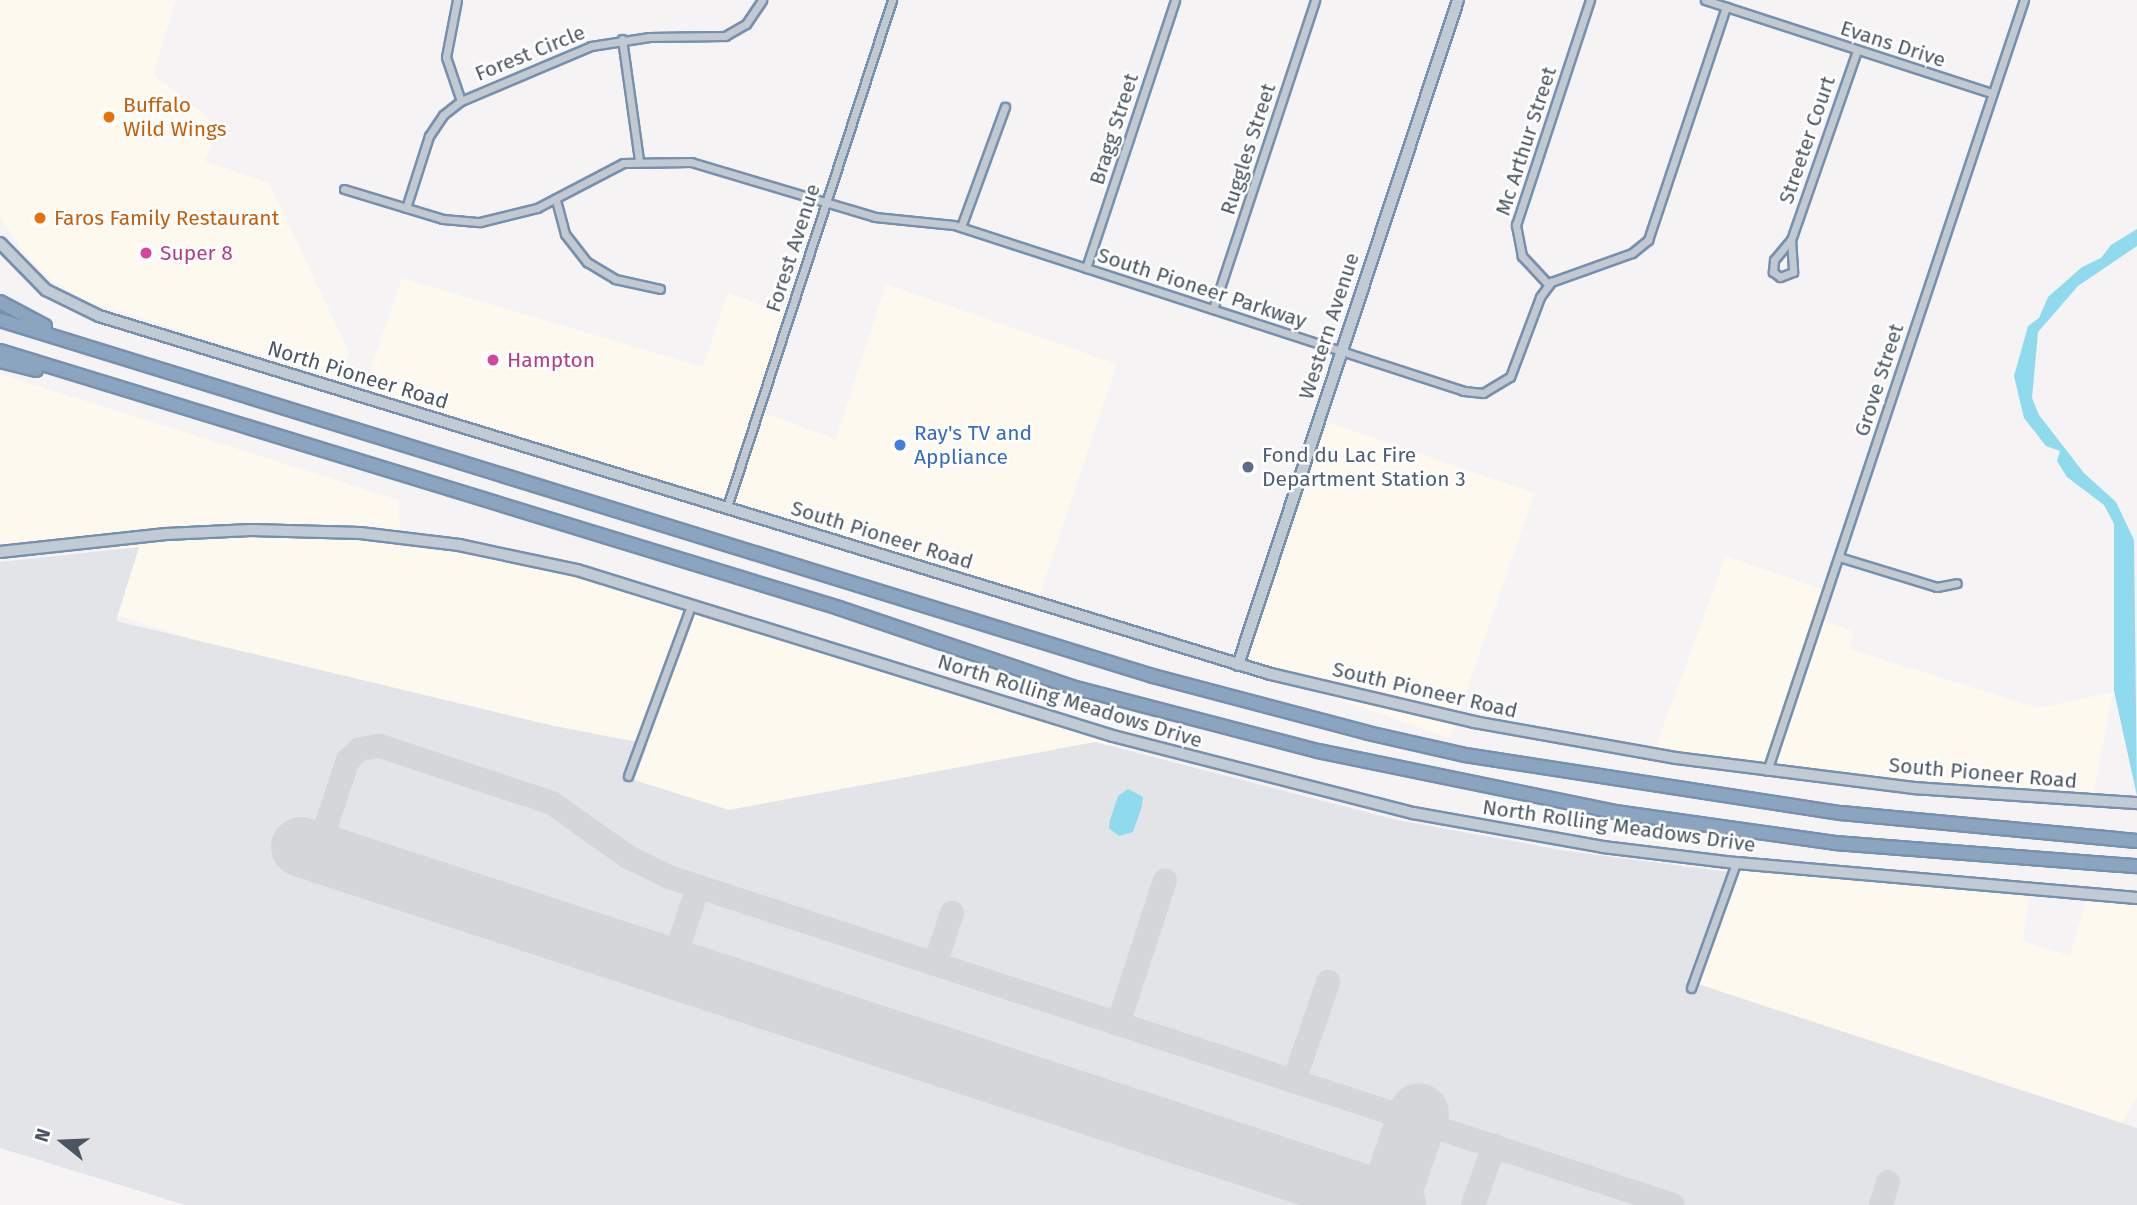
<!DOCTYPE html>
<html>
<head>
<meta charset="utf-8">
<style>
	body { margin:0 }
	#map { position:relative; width:2137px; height:1205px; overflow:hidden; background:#f5f3f3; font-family:"Fira Sans",sans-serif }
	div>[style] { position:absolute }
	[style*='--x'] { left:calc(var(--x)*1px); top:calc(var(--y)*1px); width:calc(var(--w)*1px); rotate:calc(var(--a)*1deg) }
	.commercial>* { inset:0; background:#fdf9ef; transform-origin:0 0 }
	.airport>* { inset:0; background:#e2e4e7 }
	.water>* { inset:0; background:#90daee }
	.taxiway>* { height:24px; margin:-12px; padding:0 12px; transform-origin:12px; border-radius:12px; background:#d5d6d8 }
	.runway>* { height:60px; margin:-30px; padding:0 30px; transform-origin:30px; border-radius:30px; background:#d5d6d8 }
	.roads { filter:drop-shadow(2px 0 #7690ad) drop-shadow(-2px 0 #7690ad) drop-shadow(0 2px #7690ad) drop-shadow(0 -2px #7690ad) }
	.street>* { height:7px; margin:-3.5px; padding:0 3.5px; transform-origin:3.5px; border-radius:3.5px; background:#c1cad2 }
	.secondary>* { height:10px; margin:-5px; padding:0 5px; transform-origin:5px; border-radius:5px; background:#c1cbd6 }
	.highway>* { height:12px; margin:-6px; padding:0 6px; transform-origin:6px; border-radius:6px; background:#8ba5c1 }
	.dots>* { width:19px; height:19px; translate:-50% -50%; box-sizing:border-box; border:4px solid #fff; border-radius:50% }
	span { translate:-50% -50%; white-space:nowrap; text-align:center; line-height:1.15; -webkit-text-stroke:5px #fff; paint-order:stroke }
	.street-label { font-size:21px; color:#4a5661 }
	.food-label { font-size:21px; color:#c56008 }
	.left { translate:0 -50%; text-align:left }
	.hotel-label { font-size:21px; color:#b23c85 }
	.shop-label { font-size:21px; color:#366cbe }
	.service-label { font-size:21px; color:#4e5e75 }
	.north { position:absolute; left:28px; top:1107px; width:70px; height:70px; -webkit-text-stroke:5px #fff; paint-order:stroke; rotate:288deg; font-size:19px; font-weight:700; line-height:28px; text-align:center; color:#4a5661 }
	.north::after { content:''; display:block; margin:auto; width:24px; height:32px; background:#4a5661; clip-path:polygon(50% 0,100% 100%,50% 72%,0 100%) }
</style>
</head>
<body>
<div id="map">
	<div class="commercial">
		<i style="clip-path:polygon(0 0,176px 0,153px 74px,218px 126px,205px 161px,269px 183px,349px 352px,343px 381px,89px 302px,50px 279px,23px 252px,0 216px)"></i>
		<i style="clip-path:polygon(402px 278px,703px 367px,728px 293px,789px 315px,758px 411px,836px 439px,886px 284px,1117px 364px,1037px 603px,361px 396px)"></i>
		<i style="clip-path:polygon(0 374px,399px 500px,400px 536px,522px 557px,1130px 741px,729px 810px,117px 615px,119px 539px,0 552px)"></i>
		<i style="left:1319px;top:419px;width:228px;height:259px;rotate:19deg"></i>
		<i style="clip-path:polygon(1726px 556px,1827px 591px,1818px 619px,1854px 632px,1849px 649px,2039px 708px,2113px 692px,2092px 802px,2003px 796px,1653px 754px)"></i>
		<i style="clip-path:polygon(1736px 863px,2030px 891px,2023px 941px,2070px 956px,2087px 896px,2137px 898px,2137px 1097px,2121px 1124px,1691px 988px)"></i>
	</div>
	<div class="airport">
		<i style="clip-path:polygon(139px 547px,116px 621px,554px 726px,648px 744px,634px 780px,729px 810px,1095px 742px,1397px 820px,1567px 851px,1736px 873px,1698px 984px,2137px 1128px,2137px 1205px,185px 1205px,0 1148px,0 562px)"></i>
	</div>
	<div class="water">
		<i style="clip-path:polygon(2137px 229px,2137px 246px,2078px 286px,2038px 332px,2032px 398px,2039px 415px,2084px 473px,2116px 502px,2134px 540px,2137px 796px,2114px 691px,2114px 524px,2104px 505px,2067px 477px,2057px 461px,2060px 451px,2046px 446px,2024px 418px,2014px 376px,2028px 326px,2039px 318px,2048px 297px,2082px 267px,2101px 258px,2111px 245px)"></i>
		<i style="clip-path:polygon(1128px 789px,1143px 797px,1141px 809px,1133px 832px,1119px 836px,1109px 828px,1110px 820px,1118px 796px)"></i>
	</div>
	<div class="taxiway">
		<i style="--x:317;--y:853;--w:98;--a:-71.6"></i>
		<i style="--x:348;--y:760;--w:16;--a:-43"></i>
		<i style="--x:360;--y:749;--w:20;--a:-9"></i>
		<i style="--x:380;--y:746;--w:181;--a:18.3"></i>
		<i style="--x:552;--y:803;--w:93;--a:35.4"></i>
		<i style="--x:628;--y:857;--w:46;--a:26"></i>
		<i style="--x:669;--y:877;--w:1056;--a:18.09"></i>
		<i style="--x:935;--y:964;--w:54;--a:-71.6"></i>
		<i style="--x:671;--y:968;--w:85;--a:-71.6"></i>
		<i style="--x:1118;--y:1024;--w:151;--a:-71.9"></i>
		<i style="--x:1294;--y:1081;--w:105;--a:-71"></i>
		<i style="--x:1473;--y:1205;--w:63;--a:-70.4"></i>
		<i style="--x:1881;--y:1205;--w:24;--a:-73"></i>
	</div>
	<div class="runway">
		<i style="--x:301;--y:847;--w:1152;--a:18.1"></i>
		<i style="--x:1387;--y:1205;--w:97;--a:-70.8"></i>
	</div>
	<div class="roads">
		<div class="street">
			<i style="--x:457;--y:0;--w:58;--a:100.9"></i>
			<i style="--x:446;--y:57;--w:46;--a:71.2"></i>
			<i style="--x:1705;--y:0;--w:302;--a:18"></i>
			<i style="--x:622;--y:39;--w:122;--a:82"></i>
			<i style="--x:344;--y:189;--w:103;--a:16.9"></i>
			<i style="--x:443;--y:219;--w:37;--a:5"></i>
			<i style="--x:480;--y:222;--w:59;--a:-13.8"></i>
			<i style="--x:537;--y:208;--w:97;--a:-27.6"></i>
			<i style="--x:623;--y:163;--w:68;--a:-0.8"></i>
			<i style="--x:691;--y:162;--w:192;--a:16.6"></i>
			<i style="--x:875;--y:217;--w:79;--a:5.8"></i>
			<i style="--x:954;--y:225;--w:536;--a:18.03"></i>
			<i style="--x:1464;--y:391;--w:19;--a:6"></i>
			<i style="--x:1483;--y:393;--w:31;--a:-31"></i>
			<i style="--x:1510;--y:377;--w:85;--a:-69.4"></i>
			<i style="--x:1540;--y:297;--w:19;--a:-54"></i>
			<i style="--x:1551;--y:282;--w:86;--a:-19.7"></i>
			<i style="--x:1632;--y:253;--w:21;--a:-39"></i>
			<i style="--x:1648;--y:240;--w:246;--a:-71.5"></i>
			<i style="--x:556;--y:200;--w:35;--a:75"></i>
			<i style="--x:565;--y:234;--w:36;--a:52"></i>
			<i style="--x:587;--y:262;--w:33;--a:31"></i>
			<i style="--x:615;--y:279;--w:46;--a:12.5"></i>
			<i style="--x:406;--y:208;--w:76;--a:-72.3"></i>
			<i style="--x:429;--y:136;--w:25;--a:-56"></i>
			<i style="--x:443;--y:115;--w:23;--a:-38"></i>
			<i style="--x:461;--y:101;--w:141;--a:-22.9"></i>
			<i style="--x:591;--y:46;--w:59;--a:-8.8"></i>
			<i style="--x:649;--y:37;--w:76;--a:-0.8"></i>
			<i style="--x:725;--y:36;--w:24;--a:-30"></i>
			<i style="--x:746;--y:24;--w:29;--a:-56"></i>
			<i style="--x:961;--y:227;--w:128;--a:-69.9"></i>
			<i style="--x:1791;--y:240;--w:32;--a:86"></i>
			<i style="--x:1793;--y:272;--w:14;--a:159"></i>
			<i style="--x:1780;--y:277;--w:9;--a:-144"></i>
			<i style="--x:1773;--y:272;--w:12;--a:-85"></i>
			<i style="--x:1774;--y:260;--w:26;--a:-50"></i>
			<i style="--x:1791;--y:240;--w:200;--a:-70.8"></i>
			<i style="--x:1086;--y:268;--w:282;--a:-71.6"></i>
			<i style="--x:1549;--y:285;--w:40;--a:-133"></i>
			<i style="--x:1522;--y:256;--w:32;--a:-101"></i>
			<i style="--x:1516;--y:225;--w:237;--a:-71.8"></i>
			<i style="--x:1213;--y:309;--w:325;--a:-71.7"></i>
			<i style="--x:727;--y:507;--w:533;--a:-71.97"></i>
			<i style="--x:1839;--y:557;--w:102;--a:17"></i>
			<i style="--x:1937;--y:587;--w:20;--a:-11"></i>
			<i style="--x:1767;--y:771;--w:813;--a:-71.57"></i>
			<i style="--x:628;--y:776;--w:181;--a:-69.7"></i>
			<i style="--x:1691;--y:988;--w:133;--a:-70.2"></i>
		</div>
		<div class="secondary">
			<i style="--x:0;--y:243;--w:66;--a:45.6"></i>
			<i style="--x:46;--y:290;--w:59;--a:26.1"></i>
			<i style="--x:99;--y:316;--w:1225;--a:16.99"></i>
			<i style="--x:1271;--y:674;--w:209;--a:13.3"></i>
			<i style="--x:1474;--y:722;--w:205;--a:10.1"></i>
			<i style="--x:1676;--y:758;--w:241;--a:7.2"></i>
			<i style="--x:1915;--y:788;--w:223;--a:3.9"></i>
			<i style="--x:0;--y:552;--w:167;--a:-6.2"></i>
			<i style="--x:166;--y:534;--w:85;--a:-2.7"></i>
			<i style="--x:251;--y:530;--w:109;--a:1.6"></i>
			<i style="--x:360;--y:533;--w:100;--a:6.9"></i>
			<i style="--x:459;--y:545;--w:121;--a:12"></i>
			<i style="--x:577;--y:570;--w:561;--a:17.21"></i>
			<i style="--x:1113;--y:736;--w:310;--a:14.4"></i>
			<i style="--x:1413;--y:813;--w:193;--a:10.1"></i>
			<i style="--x:1603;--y:847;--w:134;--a:6.9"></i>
			<i style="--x:1736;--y:863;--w:403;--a:5"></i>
			<i style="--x:1238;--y:665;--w:700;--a:-71.69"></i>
		</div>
		<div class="highway">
			<i style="--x:0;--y:302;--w:51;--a:28.1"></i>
			<i style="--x:0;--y:320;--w:1207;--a:17.16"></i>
			<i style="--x:1153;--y:676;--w:222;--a:14.8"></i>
			<i style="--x:1368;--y:733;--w:99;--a:12.8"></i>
			<i style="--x:1465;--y:755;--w:380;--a:8.8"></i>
			<i style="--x:1841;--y:813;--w:297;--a:5.4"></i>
			<i style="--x:0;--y:351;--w:877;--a:17.03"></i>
			<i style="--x:839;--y:608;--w:246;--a:18.7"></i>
			<i style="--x:1072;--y:687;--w:254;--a:14.6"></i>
			<i style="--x:1318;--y:751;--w:303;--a:11.6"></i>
			<i style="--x:1615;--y:812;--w:222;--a:8"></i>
			<i style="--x:1835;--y:843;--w:303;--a:4.4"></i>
			<i style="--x:0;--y:361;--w:37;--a:14"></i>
		</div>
	</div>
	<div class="dots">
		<i style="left:109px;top:117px;background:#e8710a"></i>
		<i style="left:40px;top:218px;background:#e8710a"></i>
		<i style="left:146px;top:253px;background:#d1479c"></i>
		<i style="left:493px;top:360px;background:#d1479c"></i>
		<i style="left:900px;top:445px;background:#3f7fe0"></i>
		<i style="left:1248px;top:467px;background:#5c6f8a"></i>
	</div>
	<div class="street-label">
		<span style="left:1893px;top:44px;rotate:18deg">Evans Drive</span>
		<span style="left:530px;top:53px;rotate:-22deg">Forest Circle</span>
		<span style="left:1114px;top:129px;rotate:-72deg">Bragg Street</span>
		<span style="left:1807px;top:140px;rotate:-71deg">Streeter Court</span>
		<span style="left:1526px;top:141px;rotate:-72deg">Mc Arthur Street</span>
		<span style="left:1248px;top:149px;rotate:-72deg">Ruggles Street</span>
		<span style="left:793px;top:248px;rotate:-72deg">Forest Avenue</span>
		<span style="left:1202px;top:288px;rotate:18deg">South Pioneer Parkway</span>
		<span style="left:1329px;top:326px;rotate:-72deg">Western Avenue</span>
		<span style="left:358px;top:375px;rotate:17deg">North Pioneer Road</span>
		<span style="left:1879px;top:380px;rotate:-72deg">Grove Street</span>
		<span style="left:882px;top:535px;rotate:17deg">South Pioneer Road</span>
		<span style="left:1425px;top:690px;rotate:13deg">South Pioneer Road</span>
		<span style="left:1070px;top:701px;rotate:17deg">North Rolling Meadows Drive</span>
		<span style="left:1983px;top:773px;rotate:5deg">South Pioneer Road</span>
		<span style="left:1619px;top:826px;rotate:8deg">North Rolling Meadows Drive</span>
	</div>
	<div class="food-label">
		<span class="left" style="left:123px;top:117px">Buffalo<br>Wild Wings</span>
		<span class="left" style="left:54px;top:218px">Faros Family Restaurant</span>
	</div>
	<div class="hotel-label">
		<span class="left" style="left:160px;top:253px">Super 8</span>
		<span class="left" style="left:507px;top:360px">Hampton</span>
	</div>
	<div class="shop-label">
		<span class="left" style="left:914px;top:445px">Ray's TV and<br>Appliance</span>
	</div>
	<div class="service-label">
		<span class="left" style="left:1262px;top:467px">Fond du Lac Fire<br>Department Station 3</span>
	</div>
	<div class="north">N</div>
</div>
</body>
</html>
